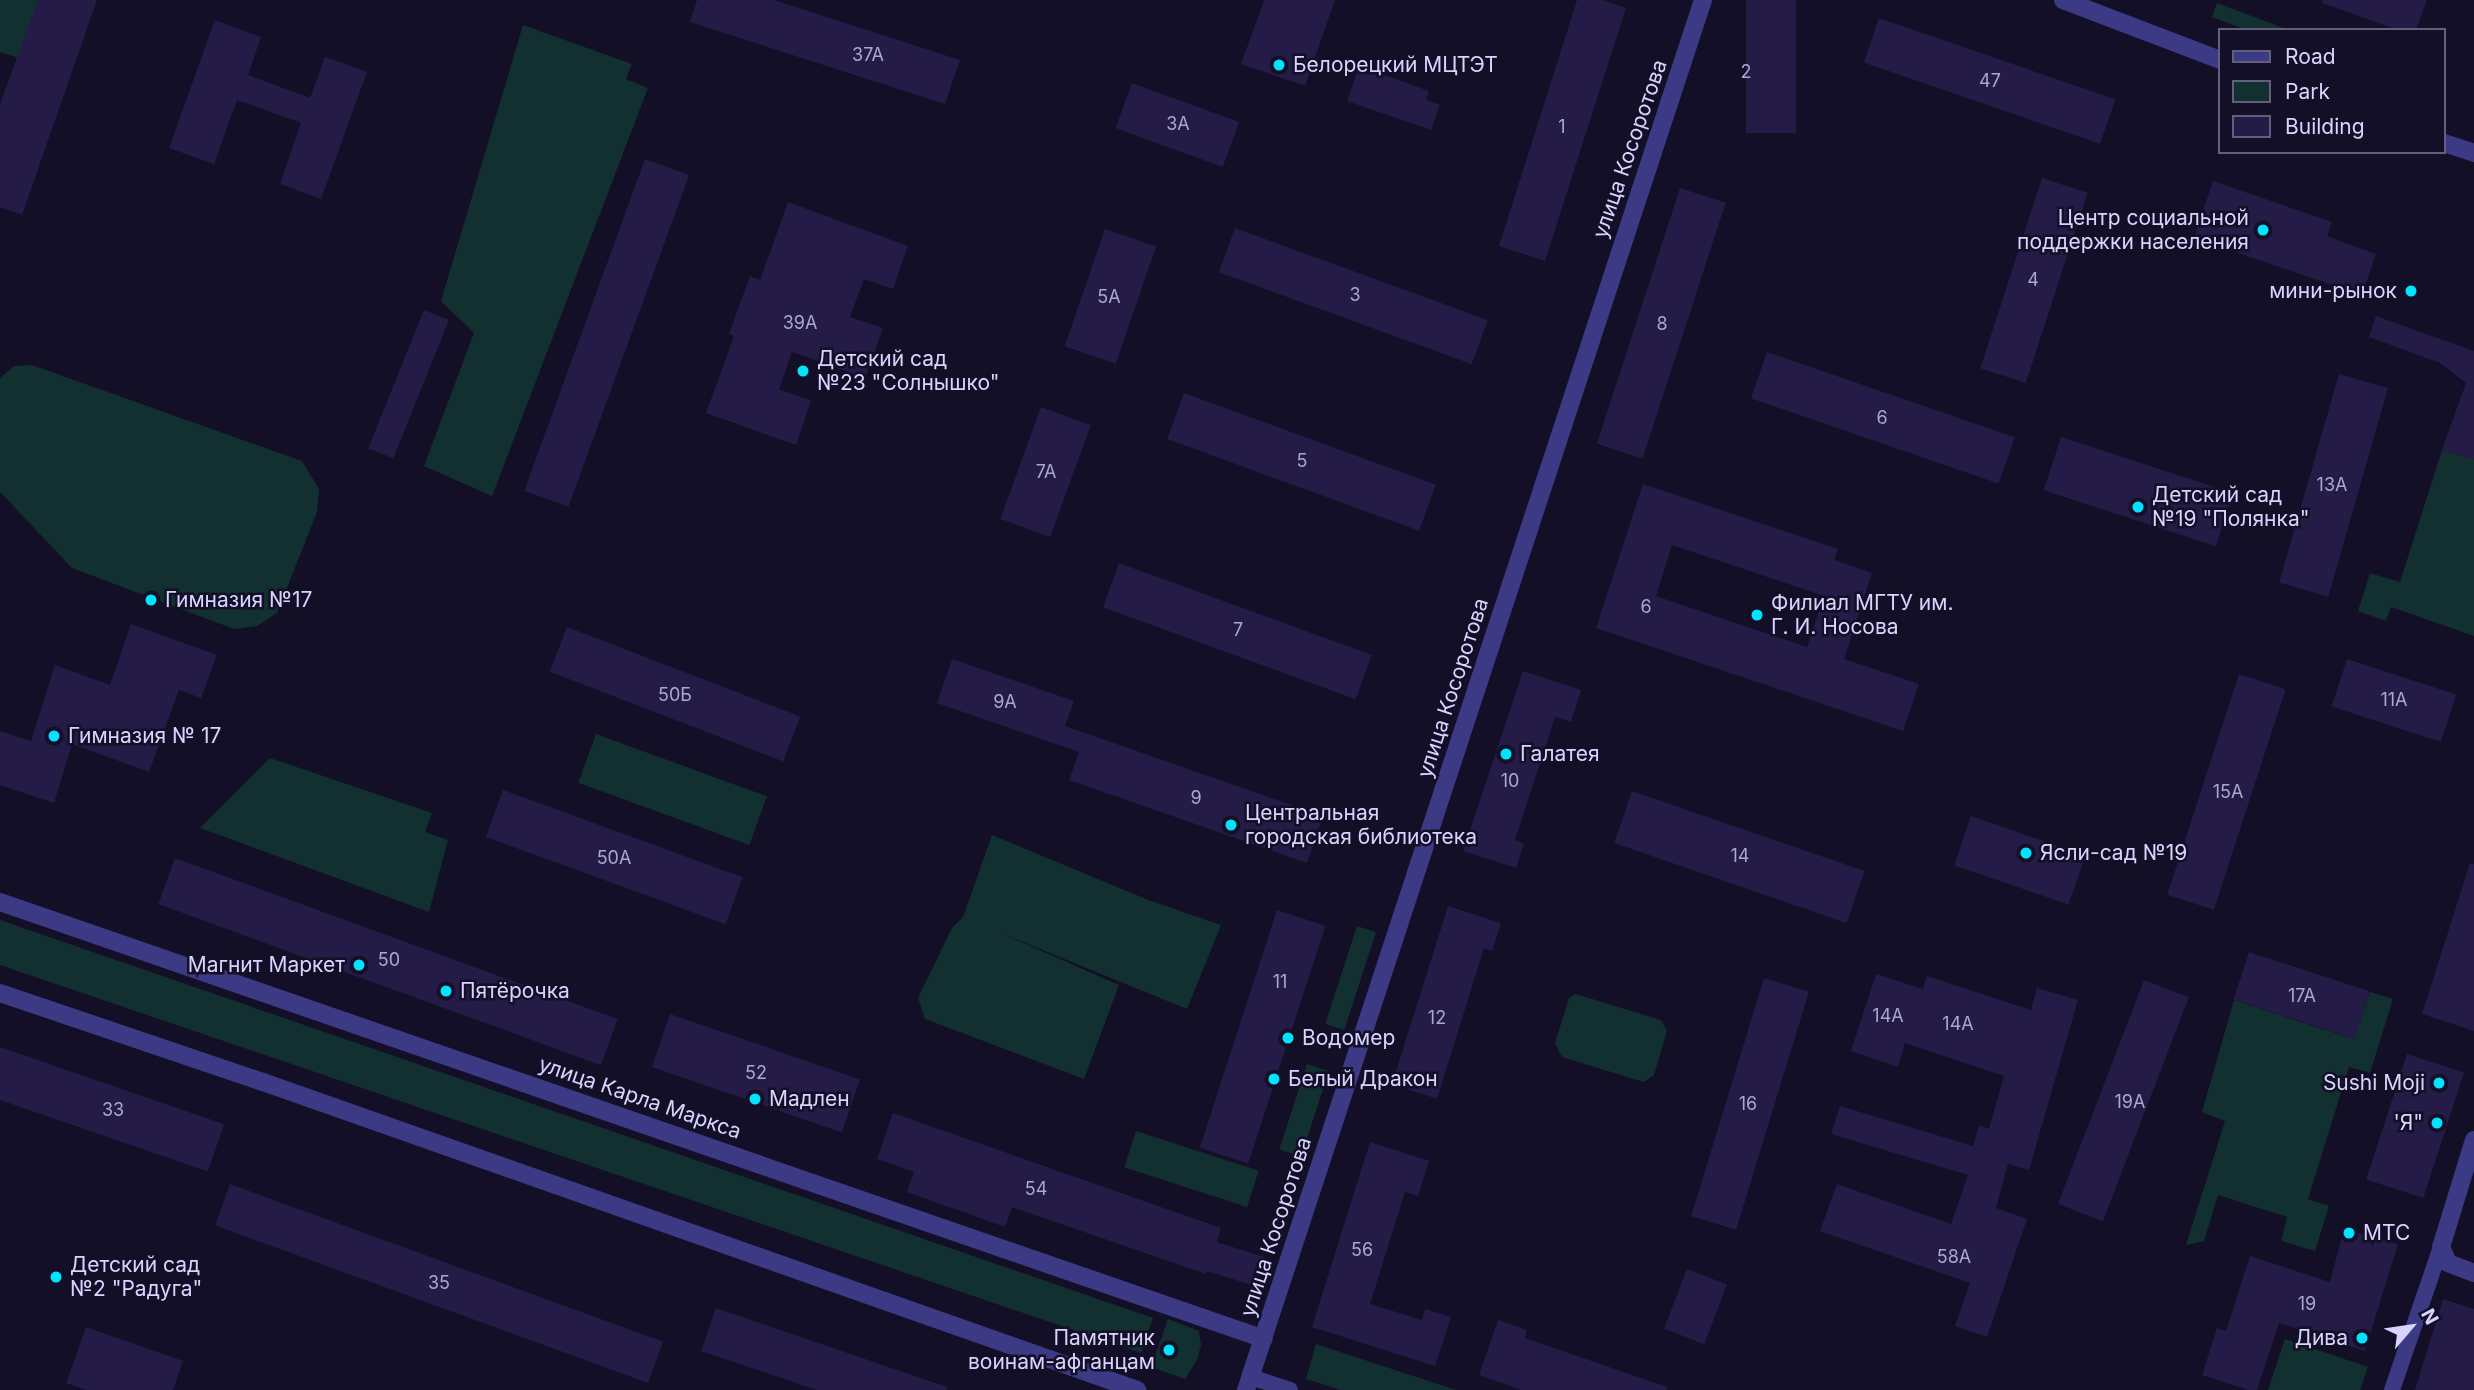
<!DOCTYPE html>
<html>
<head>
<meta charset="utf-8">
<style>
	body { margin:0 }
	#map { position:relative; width:2474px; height:1390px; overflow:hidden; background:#130f26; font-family:Inter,sans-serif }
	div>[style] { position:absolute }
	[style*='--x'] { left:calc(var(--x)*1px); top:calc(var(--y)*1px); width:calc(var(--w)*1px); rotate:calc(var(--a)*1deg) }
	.green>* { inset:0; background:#12302f; transform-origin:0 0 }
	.building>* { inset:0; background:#241b47; transform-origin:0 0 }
	.pedestrian>* { height:16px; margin:-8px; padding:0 8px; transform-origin:8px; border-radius:8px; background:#3d3a85 }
	.minor>* { height:18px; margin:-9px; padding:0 9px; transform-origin:9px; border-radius:9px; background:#3d3a85 }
	.tertiary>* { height:18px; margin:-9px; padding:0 9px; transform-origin:9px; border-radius:9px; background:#3d3a85 }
	.dots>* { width:19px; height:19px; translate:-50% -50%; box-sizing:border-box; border:4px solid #130f26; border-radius:50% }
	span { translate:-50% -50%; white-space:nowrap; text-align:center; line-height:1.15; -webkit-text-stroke:5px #130f26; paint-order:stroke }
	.number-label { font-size:18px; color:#aca6d1 }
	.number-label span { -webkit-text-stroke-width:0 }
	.poi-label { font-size:21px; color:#d9d4ff }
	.left { translate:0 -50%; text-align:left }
	.right { translate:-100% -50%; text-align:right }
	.street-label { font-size:21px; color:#d9d4ff }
	.legend { position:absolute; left:2218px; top:28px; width:228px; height:126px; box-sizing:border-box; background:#130f26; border:2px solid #625e7d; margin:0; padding:9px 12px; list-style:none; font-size:21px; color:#d9d4ff }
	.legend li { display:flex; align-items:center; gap:14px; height:35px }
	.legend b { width:35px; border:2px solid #625e7d }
	.north { position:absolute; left:2376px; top:1292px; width:70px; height:70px; -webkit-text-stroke:5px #130f26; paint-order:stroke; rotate:61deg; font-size:19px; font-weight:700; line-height:28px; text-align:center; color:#d9d4ff }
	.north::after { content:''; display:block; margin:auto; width:24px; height:32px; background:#d9d4ff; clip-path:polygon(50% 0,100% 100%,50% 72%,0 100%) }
</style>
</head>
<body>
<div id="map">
	<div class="green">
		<i style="clip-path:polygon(0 0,38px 0,19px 58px,0 52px)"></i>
		<i style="clip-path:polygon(2217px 3px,2289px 30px,2246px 30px,2212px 17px)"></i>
		<i style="clip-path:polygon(523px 25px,632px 64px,626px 79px,648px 88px,492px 496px,424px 466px,474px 333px,441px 301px)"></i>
		<i style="clip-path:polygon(32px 365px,302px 461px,319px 489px,317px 512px,277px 613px,257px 626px,234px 629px,72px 568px,0 492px,0 378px,14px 366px)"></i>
		<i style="clip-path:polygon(2442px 450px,2474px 459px,2474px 636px,2391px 607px,2386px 621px,2358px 611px,2370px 573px,2400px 582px)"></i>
		<i style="left:596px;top:734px;width:182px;height:52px;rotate:20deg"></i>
		<i style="clip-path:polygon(270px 758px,432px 813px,425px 832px,448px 840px,429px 912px,200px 828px)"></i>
		<i style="clip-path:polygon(992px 835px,1151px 901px,1221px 925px,1187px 1009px,1003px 934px,1119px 985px,1084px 1079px,925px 1019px,918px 998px,952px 928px,963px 917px)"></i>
		<i style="clip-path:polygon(0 920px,1153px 1318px,1141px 1353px,0 965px)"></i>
		<i style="left:1357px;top:926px;width:20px;height:103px;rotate:18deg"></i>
		<i style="clip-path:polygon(2370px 992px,2393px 999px,2370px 1073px,2349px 1067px,2308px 1199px,2329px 1206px,2315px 1251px,2281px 1241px,2287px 1217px,2218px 1195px,2204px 1241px,2186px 1245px,2225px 1121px,2202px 1112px,2234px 1000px,2354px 1039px)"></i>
		<i style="clip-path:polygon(1576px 994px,1661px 1020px,1667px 1031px,1654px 1075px,1644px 1082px,1562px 1057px,1555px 1043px,1569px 998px)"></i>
		<i style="left:1307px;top:1064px;width:23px;height:90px;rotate:18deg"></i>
		<i style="left:1136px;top:1131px;width:129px;height:38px;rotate:18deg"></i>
		<i style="clip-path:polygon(1168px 1319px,1199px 1331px,1201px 1345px,1197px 1360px,1185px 1379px,1151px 1367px)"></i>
		<i style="clip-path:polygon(2285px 1339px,2368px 1367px,2360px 1390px,2268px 1390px)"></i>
		<i style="clip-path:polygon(1316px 1344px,1456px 1390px,1341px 1390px,1306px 1379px)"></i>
	</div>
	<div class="building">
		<i style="clip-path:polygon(38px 0,97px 0,22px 215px,0 207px,0 104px)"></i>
		<i style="clip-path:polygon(697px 0,774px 0,960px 60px,945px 104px,690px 22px)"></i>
		<i style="clip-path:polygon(1264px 0,1335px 0,1305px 86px,1241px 64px)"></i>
		<i style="clip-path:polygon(1577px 0,1602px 0,1626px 8px,1545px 261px,1499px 246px)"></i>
		<i style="left:1746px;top:0;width:50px;height:133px"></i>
		<i style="clip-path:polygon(2322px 0,2427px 0,2416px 30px,2398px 30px,2322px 3px)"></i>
		<i style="left:1879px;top:18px;width:250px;height:47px;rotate:19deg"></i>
		<i style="clip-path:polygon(215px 20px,261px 37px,248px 75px,310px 98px,325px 57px,367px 72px,321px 199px,280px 184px,301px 123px,237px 100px,214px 164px,169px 148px)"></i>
		<i style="clip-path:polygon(1359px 66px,1429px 91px,1426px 100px,1440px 105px,1431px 130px,1347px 101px)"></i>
		<i style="left:1132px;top:83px;width:114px;height:48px;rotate:20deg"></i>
		<i style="left:645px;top:159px;width:47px;height:353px;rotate:20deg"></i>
		<i style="left:2042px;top:178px;width:48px;height:200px;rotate:18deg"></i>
		<i style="clip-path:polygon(2213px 181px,2332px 222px,2327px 236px,2376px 254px,2362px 295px,2194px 238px)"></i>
		<i style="left:1680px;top:188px;width:48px;height:269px;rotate:18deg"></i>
		<i style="clip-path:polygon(788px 202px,908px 246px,893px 289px,864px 279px,850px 317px,883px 328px,865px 378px,792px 352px,779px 389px,811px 401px,796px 445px,706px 413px,734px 336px,729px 334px,750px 276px,760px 280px)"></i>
		<i style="left:1235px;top:228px;width:269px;height:47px;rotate:20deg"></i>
		<i style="left:1105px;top:229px;width:54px;height:124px;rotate:19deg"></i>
		<i style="left:424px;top:310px;width:27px;height:149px;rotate:22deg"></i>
		<i style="clip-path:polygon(2376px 316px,2474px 351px,2474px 459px,2442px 450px,2466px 383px,2440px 363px,2369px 337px)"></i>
		<i style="left:1767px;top:352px;width:262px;height:49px;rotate:19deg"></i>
		<i style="left:2339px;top:374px;width:51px;height:217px;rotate:16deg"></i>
		<i style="left:1184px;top:393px;width:268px;height:49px;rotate:20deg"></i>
		<i style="left:1041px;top:407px;width:53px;height:119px;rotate:20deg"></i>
		<i style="left:2061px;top:437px;width:181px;height:56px;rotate:18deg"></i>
		<i style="clip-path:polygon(evenodd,1643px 484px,1838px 549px,1834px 560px,1872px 573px,1844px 659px,1919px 684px,1903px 731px,1596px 628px,1643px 484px,1672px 545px,1824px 596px,1807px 647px,1656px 596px,1672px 545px)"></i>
		<i style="left:1119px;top:563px;width:269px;height:47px;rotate:20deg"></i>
		<i style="clip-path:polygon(131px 624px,217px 655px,201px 698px,179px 690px,149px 772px,72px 744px,54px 803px,0 785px,0 731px,31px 741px,55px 665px,110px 685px)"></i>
		<i style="left:567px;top:627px;width:250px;height:48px;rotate:21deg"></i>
		<i style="clip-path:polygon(952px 659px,1074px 701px,1065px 726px,1323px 816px,1307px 863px,1069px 780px,1079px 752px,937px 703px)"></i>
		<i style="left:2347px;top:659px;width:115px;height:50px;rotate:18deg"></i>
		<i style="clip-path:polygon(1523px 671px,1581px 690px,1571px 722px,1555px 717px,1515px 840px,1524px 844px,1516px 868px,1463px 851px)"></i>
		<i style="left:2239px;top:674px;width:49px;height:232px;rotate:18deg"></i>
		<i style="left:503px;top:790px;width:255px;height:50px;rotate:20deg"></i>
		<i style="left:1632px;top:791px;width:246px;height:55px;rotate:19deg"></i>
		<i style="left:1971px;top:816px;width:121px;height:52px;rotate:19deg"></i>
		<i style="left:175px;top:858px;width:471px;height:49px;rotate:20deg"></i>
		<i style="clip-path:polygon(2470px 863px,2474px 864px,2474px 1031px,2422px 1014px)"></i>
		<i style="clip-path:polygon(1448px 906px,1501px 923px,1492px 951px,1484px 948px,1437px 1099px,1392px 1084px)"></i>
		<i style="left:1277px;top:910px;width:51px;height:250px;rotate:18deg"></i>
		<i style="left:2249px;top:952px;width:127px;height:50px;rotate:18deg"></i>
		<i style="clip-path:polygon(1876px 974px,1923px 989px,1927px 976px,2031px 1010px,2037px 988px,2078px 1000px,2029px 1170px,2008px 1164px,1996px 1208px,2027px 1219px,1987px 1337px,1955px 1326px,1970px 1283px,1820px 1231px,1837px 1184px,1951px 1224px,1968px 1175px,1831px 1134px,1840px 1106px,1973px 1146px,1979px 1125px,1989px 1129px,2004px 1076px,1905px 1043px,1898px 1067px,1851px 1051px)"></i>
		<i style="left:1764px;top:978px;width:47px;height:249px;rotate:17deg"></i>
		<i style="left:2144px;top:980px;width:48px;height:240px;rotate:21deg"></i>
		<i style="left:670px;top:1014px;width:201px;height:56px;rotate:19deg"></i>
		<i style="left:0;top:1047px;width:237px;height:50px;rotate:19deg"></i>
		<i style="left:2407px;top:1054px;width:60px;height:132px;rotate:18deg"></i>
		<i style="clip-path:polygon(893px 1113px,1221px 1228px,1217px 1242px,1264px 1257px,1255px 1286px,1207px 1271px,1206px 1274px,1012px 1207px,1005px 1227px,907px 1192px,914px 1172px,877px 1159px)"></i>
		<i style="clip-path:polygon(1370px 1142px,1429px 1161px,1418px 1196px,1405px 1192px,1370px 1304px,1422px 1320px,1425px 1309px,1451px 1317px,1435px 1366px,1312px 1327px)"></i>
		<i style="left:230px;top:1184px;width:461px;height:44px;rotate:20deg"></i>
		<i style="clip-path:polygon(2344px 1229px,2398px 1244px,2365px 1351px,2279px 1323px,2257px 1390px,2248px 1390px,2202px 1375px,2217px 1328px,2226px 1331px,2250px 1256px,2330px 1282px)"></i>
		<i style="left:1687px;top:1269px;width:43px;height:64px;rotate:21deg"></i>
		<i style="clip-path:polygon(2443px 1299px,2474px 1309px,2474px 1390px,2415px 1390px)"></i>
		<i style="clip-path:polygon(716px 1308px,947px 1387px,946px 1390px,817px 1390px,701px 1351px)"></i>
		<i style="clip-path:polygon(1498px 1320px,1527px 1330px,1525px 1338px,1667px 1387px,1666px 1390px,1521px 1390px,1479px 1375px)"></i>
		<i style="clip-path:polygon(86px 1327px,183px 1361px,173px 1390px,86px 1390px,66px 1383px)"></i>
	</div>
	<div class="pedestrian">
		<i style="--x:1251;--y:1377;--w:41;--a:18.4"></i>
		<i style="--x:2392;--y:1390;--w:151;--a:-71.1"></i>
	</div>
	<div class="minor">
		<i style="--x:2474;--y:1140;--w:112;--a:107.1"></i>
		<i style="--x:2441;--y:1247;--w:17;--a:66"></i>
		<i style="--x:2448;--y:1263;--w:28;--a:21"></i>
	</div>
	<div class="tertiary">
		<i style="--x:2063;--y:0;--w:168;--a:20.9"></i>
		<i style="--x:2444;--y:143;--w:32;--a:18"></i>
		<i style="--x:0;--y:902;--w:1337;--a:19.07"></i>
		<i style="--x:0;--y:993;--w:278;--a:18.7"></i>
		<i style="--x:263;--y:1082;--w:927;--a:19.41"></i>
		<i style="--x:1246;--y:1390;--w:1463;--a:-71.8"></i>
	</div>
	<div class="dots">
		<i style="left:1279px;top:65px;background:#00e5ff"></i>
		<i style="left:2263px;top:230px;background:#00e5ff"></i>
		<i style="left:2411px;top:291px;background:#00e5ff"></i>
		<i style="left:803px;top:371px;background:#00e5ff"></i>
		<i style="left:2138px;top:507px;background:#00e5ff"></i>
		<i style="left:151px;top:600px;background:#00e5ff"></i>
		<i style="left:1757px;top:615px;background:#00e5ff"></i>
		<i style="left:54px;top:736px;background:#00e5ff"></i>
		<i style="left:1506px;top:754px;background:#00e5ff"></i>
		<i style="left:1231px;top:825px;background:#00e5ff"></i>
		<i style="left:2026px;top:853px;background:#00e5ff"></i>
		<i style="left:359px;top:965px;background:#00e5ff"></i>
		<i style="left:446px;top:991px;background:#00e5ff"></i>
		<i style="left:1288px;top:1038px;background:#00e5ff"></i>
		<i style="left:1274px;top:1079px;background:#00e5ff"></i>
		<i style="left:2439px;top:1083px;background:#00e5ff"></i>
		<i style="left:755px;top:1099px;background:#00e5ff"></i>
		<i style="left:2437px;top:1123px;background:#00e5ff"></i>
		<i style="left:2349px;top:1233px;background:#00e5ff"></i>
		<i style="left:56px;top:1277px;background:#00e5ff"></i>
		<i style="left:2362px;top:1338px;background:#00e5ff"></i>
		<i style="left:1169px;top:1350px;background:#00e5ff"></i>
	</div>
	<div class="number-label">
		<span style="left:868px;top:55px">37А</span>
		<span style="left:1746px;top:72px">2</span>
		<span style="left:1990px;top:81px">47</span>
		<span style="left:1178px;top:124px">3А</span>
		<span style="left:1562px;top:127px">1</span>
		<span style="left:2033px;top:280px">4</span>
		<span style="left:1355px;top:295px">3</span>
		<span style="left:1109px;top:297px">5А</span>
		<span style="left:800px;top:323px">39А</span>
		<span style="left:1662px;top:324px">8</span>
		<span style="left:1882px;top:418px">6</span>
		<span style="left:1302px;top:461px">5</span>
		<span style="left:1046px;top:472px">7А</span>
		<span style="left:2332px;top:485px">13А</span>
		<span style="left:1646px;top:607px">6</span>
		<span style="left:1238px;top:630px">7</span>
		<span style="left:675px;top:695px">50Б</span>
		<span style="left:2394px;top:700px">11А</span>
		<span style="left:1005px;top:702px">9А</span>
		<span style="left:1510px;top:781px">10</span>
		<span style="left:2228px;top:792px">15А</span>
		<span style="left:1196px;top:798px">9</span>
		<span style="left:1740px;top:856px">14</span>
		<span style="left:614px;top:858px">50А</span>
		<span style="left:389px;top:960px">50</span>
		<span style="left:1280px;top:982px">11</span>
		<span style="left:2302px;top:996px">17А</span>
		<span style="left:1888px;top:1016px">14А</span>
		<span style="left:1437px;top:1018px">12</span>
		<span style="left:1958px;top:1024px">14А</span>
		<span style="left:756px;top:1073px">52</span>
		<span style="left:2130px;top:1102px">19А</span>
		<span style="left:1748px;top:1104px">16</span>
		<span style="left:113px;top:1110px">33</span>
		<span style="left:1036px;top:1189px">54</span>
		<span style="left:1362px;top:1250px">56</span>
		<span style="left:1954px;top:1257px">58А</span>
		<span style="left:439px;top:1283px">35</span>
		<span style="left:2307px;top:1304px">19</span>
	</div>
	<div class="poi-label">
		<span class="left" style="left:1293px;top:65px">Белорецкий МЦТЭТ</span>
		<span class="right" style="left:2249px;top:230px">Центр социальной<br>поддержки населения</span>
		<span class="right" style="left:2397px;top:291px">мини-рынок</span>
		<span class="left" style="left:817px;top:371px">Детский сад<br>№23 "Солнышко"</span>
		<span class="left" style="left:2152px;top:507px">Детский сад<br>№19 "Полянка"</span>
		<span class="left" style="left:165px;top:600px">Гимназия №17</span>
		<span class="left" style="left:1771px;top:615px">Филиал МГТУ им.<br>Г. И. Носова</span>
		<span class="left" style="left:68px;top:736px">Гимназия № 17</span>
		<span class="left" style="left:1520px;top:754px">Галатея</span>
		<span class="left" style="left:1245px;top:825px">Центральная<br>городская библиотека</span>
		<span class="left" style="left:2040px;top:853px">Ясли-сад №19</span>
		<span class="right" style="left:345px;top:965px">Магнит Маркет</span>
		<span class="left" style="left:460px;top:991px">Пятёрочка</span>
		<span class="left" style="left:1302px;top:1038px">Водомер</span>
		<span class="left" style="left:1288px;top:1079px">Белый Дракон</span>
		<span class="right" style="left:2425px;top:1083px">Sushi Moji</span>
		<span class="left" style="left:769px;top:1099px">Мадлен</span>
		<span class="right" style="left:2423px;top:1123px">'Я"</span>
		<span class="left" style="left:2363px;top:1233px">МТС</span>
		<span class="left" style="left:70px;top:1277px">Детский сад<br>№2 "Радуга"</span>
		<span class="right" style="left:1155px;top:1350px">Памятник<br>воинам-афганцам</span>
		<span class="right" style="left:2348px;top:1338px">Дива</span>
	</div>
	<div class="street-label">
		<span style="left:1630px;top:149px;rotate:-71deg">улица Косоротова</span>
		<span style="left:1453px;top:688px;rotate:-72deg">улица Косоротова</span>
		<span style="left:640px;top:1098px;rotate:19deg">улица Карла Маркса</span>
		<span style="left:1276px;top:1227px;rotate:-72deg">улица Косоротова</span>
	</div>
	<ul class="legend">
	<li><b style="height:9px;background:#3d3a85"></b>Road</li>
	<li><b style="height:19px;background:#12302f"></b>Park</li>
	<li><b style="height:19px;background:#241b47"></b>Building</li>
	</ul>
	<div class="north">N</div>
</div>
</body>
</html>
